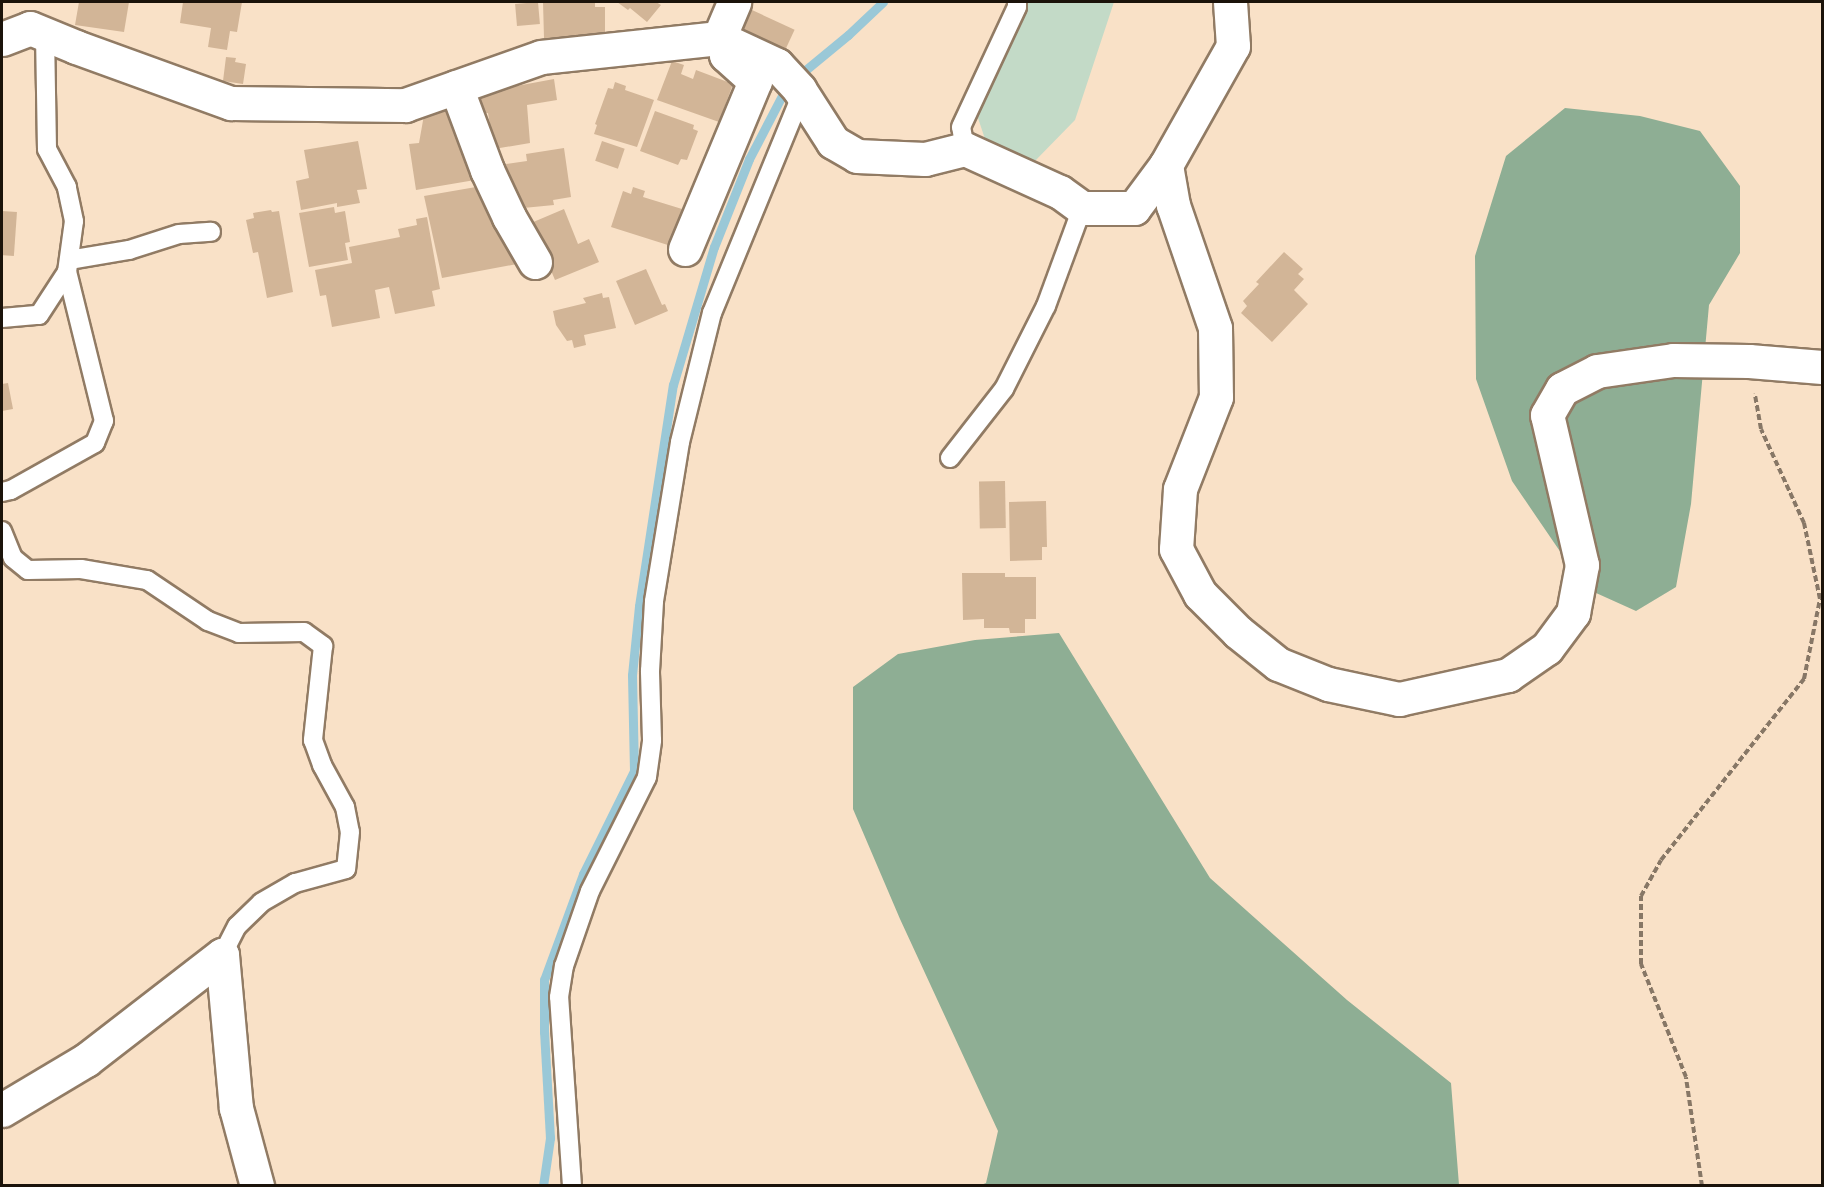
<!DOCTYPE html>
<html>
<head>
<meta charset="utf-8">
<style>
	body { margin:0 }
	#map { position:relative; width:1824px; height:1187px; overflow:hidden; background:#f9e1c7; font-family:Merriweather,serif }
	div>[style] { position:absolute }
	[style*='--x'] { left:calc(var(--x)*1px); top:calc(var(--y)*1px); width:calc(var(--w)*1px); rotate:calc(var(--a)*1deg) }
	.green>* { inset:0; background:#c3dac7 }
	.forest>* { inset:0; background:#8eae94 }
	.stream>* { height:9px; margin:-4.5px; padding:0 4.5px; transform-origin:4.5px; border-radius:4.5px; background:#9ac8d7 }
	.building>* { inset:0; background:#d2b597; transform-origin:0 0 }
	.path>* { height:4px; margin-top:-2px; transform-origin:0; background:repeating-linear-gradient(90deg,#877766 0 6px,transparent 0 9px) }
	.roads { filter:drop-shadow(2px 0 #917b64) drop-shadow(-2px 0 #917b64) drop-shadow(0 2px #917b64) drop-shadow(0 -2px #917b64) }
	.service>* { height:18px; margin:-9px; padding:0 9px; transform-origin:9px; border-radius:9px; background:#fff }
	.minor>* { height:33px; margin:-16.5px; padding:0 16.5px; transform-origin:16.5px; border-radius:16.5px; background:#fff }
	span { translate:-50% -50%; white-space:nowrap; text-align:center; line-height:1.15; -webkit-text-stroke:5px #f9e1c7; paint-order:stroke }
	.frame { position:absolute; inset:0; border:3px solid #1b130a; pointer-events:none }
</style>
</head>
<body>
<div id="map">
	<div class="green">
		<i style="clip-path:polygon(1010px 2px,1114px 2px,1075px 120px,1033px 163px,987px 145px,977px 115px,1020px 15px)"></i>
	</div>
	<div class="forest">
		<i style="clip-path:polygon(1565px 108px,1640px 116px,1700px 131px,1740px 186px,1740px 253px,1709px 305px,1691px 504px,1676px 587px,1636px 611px,1585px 588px,1512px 481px,1476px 379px,1475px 256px,1506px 156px)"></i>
		<i style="clip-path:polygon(1059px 633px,1210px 878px,1347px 1000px,1451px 1083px,1459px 1185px,981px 1185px,986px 1183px,998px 1131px,900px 919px,853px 809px,853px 687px,898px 654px,975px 640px)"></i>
	</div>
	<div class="stream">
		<i style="--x:797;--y:77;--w:66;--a:-39.5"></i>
		<i style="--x:848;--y:35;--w:48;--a:-43.3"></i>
		<i style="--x:543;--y:1186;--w:49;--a:-81.7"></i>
		<i style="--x:550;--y:1138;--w:106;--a:-93.2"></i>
		<i style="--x:544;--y:1032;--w:52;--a:-90"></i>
		<i style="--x:544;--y:980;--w:113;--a:-69.8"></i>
		<i style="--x:583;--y:874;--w:115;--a:-63.7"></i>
		<i style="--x:634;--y:771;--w:96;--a:-91.2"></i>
		<i style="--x:632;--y:675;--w:69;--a:-84.2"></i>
		<i style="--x:639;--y:606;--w:224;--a:-81.3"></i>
		<i style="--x:673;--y:385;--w:144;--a:-73.5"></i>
		<i style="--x:714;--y:247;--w:95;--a:-68.3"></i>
		<i style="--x:749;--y:159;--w:82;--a:-62.5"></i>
	</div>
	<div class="building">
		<i style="clip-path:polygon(79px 2px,129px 2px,124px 32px,75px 25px)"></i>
		<i style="clip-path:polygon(183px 2px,242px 2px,237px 32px,230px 31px,227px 50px,208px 47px,211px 28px,180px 23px)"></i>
		<i style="left:538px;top:2px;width:22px;height:23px;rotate:85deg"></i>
		<i style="clip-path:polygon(543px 2px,595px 2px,595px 7px,605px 7px,605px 37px,544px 38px)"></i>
		<i style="clip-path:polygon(617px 2px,656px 2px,661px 5px,647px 22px,630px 8px,628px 10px)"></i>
		<i style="left:752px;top:10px;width:47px;height:28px;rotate:25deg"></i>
		<i style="clip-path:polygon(226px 57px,236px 58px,235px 62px,246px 64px,243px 84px,223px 81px)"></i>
		<i style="clip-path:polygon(672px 61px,684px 65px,681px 74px,693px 79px,696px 70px,733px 84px,719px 122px,657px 100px)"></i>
		<i style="clip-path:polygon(554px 79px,557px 100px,527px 105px,530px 143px,494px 149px,488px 113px,475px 115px,472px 97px,510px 84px,511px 87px)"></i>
		<i style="clip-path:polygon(615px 82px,626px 86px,625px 90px,654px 100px,637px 147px,594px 134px,597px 125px,595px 124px,608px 88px,613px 89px)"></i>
		<i style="clip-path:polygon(448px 109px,475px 180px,416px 190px,409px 144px,419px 143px,424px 115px)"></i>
		<i style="clip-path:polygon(655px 111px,694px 125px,693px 129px,698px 131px,687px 160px,681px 159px,678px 165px,640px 151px)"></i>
		<i style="clip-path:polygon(358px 141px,367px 189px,357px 190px,360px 203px,337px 207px,337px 203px,301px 210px,296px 181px,309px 178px,304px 150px)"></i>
		<i style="left:602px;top:141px;width:24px;height:21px;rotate:19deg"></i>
		<i style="clip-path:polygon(564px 148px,571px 197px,553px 200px,554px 205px,513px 209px,506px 164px,527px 161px,526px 154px)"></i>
		<i style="clip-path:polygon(476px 187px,517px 264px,442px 278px,424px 196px)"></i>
		<i style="clip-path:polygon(633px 187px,645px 191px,643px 197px,682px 209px,671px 246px,611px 227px,623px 191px,631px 194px)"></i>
		<i style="clip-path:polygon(334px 207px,335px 213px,345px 211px,350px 242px,345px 243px,348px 260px,309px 267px,299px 213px)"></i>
		<i style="clip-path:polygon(564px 209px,578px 244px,589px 239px,599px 262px,555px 280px,531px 223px)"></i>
		<i style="clip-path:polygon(271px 210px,272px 212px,279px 211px,293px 292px,267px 298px,258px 252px,253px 253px,246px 220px,254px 218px,253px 213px)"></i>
		<i style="left:2px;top:211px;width:15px;height:44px;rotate:4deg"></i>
		<i style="clip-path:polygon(427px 217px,440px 289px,432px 291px,435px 306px,395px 314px,389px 287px,375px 290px,380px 318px,332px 327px,326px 295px,320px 296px,315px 270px,352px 263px,349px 247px,400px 237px,398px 229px,417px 225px,416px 219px)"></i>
		<i style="clip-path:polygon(1284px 252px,1303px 269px,1298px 274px,1304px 279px,1294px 290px,1308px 304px,1272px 342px,1241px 313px,1247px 306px,1243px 301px,1259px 284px,1256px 282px)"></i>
		<i style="clip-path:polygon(646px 269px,662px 305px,665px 304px,668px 311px,635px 325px,616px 281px)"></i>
		<i style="clip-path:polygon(602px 293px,603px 298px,609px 297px,616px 328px,584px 335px,586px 345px,574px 348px,572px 340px,567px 341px,556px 325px,553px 311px,586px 303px,583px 298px)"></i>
		<i style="clip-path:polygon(8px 383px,13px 409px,2px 411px,2px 384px)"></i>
		<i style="left:1005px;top:481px;width:47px;height:26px;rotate:89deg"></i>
		<i style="clip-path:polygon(1046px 501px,1047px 547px,1042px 547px,1042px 560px,1010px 561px,1009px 502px)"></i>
		<i style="clip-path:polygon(962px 573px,1005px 573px,1005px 577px,1036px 577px,1036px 619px,1025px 619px,1025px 633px,1010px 633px,1009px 628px,984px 628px,984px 619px,963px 620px)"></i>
	</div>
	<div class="path">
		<i style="--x:1702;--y:1186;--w:110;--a:-98.4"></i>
		<i style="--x:1686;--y:1077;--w:122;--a:-111.7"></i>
		<i style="--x:1641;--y:964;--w:68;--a:-90"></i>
		<i style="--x:1641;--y:896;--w:41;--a:-60.9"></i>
		<i style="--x:1661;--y:860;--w:231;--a:-51.7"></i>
		<i style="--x:1804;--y:679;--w:82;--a:-78.7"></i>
		<i style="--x:1820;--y:599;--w:78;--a:-101.9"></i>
		<i style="--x:1804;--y:523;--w:103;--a:-114.6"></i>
		<i style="--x:1761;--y:429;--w:36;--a:-100"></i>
	</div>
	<div class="roads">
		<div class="service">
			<i style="--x:965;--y:149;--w:22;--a:-100"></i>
			<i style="--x:961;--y:127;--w:132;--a:-65"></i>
			<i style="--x:1017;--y:7;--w:5;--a:-90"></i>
			<i style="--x:69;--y:260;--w:61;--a:-9.5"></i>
			<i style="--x:129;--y:250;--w:52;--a:-17.7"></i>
			<i style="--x:179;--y:234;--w:32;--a:-4"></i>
			<i style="--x:2;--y:318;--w:37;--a:-5"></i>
			<i style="--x:39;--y:315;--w:51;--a:-56.9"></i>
			<i style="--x:950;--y:458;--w:88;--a:-52"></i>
			<i style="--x:1004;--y:389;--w:93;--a:-63.2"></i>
			<i style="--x:1046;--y:306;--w:104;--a:-69.8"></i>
			<i style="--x:2;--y:492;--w:9;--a:-13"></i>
			<i style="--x:11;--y:490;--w:96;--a:-29.2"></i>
			<i style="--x:95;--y:443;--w:24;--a:-68"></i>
			<i style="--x:104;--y:421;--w:154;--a:-103.9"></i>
			<i style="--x:67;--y:272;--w:51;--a:-82.2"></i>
			<i style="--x:74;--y:221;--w:35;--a:-102"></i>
			<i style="--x:67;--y:187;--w:43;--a:-117.8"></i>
			<i style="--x:47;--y:149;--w:115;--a:-91"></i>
			<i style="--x:2;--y:531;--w:29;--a:68"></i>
			<i style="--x:13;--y:558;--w:19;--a:39"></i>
			<i style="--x:28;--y:570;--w:53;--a:-1.1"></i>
			<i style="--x:81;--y:569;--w:67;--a:9.5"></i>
			<i style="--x:147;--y:580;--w:73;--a:33.9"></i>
			<i style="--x:208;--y:621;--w:33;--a:21"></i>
			<i style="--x:239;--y:633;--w:65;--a:-0.9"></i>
			<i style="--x:304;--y:632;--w:24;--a:36"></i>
			<i style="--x:323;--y:646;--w:95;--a:96.1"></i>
			<i style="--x:313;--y:740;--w:27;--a:70"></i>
			<i style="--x:322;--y:765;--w:48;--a:61.3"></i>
			<i style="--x:345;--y:807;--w:25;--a:79"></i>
			<i style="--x:350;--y:832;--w:37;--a:96"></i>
			<i style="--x:346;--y:869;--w:53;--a:164.6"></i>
			<i style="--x:295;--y:883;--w:39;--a:150"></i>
			<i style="--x:261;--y:903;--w:33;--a:136"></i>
			<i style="--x:237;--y:926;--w:33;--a:117"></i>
			<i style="--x:572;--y:1186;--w:189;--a:-93.9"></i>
			<i style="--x:559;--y:997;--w:31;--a:-81"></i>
			<i style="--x:564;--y:966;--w:79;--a:-70.9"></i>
			<i style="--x:590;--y:891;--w:127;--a:-63.4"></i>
			<i style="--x:647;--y:777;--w:37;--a:-82"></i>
			<i style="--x:652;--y:740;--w:69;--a:-91.7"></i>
			<i style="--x:650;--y:671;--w:70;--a:-86.7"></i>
			<i style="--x:654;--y:601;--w:161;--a:-80.7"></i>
			<i style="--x:680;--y:442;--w:133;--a:-76.1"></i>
			<i style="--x:712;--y:313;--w:237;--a:-67.7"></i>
		</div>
		<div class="minor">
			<i style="--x:1230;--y:2;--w:44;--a:86.1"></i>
			<i style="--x:1233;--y:46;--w:137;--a:119.4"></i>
			<i style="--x:1166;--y:165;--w:41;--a:80.1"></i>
			<i style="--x:1173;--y:205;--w:130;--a:71.1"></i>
			<i style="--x:1215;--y:328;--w:69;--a:89.2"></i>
			<i style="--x:1216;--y:397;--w:99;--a:111.4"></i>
			<i style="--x:1180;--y:489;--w:60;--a:93.8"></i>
			<i style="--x:1176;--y:549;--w:51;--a:61.9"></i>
			<i style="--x:1200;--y:594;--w:54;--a:45"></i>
			<i style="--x:1238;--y:632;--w:51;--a:38.7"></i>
			<i style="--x:1278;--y:664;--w:54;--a:21.8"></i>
			<i style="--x:1328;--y:684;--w:73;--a:11.9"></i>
			<i style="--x:1399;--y:699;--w:112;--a:-12.4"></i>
			<i style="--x:1508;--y:675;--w:47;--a:-34.7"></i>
			<i style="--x:1547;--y:648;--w:44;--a:-53.4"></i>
			<i style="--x:1573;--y:613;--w:49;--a:-79.4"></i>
			<i style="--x:1582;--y:565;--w:154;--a:-103.1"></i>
			<i style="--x:1547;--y:415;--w:30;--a:-60"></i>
			<i style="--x:1562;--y:389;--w:39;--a:-27"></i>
			<i style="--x:1597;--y:371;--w:77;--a:-8.2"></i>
			<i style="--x:1673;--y:360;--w:76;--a:0.8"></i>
			<i style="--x:1749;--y:361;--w:73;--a:4.7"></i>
			<i style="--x:719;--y:38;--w:64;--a:25"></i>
			<i style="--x:777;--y:65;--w:33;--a:47"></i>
			<i style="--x:799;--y:89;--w:63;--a:57.3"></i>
			<i style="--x:833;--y:142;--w:28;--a:30"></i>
			<i style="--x:857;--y:156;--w:68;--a:2.5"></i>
			<i style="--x:925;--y:159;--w:41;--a:-14"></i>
			<i style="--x:965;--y:149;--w:104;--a:24.4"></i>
			<i style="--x:1060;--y:192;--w:27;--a:36"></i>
			<i style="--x:1082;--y:208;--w:52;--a:0"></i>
			<i style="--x:1134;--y:208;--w:54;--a:-53.3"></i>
			<i style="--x:2;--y:39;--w:30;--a:-21"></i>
			<i style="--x:30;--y:28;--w:50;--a:22.4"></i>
			<i style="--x:76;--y:47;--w:165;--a:19.9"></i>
			<i style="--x:231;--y:103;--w:174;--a:0.7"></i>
			<i style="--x:405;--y:105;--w:144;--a:-19.4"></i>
			<i style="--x:541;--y:57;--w:179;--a:-6.1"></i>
			<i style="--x:719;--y:38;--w:39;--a:-67"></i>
			<i style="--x:456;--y:87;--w:89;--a:69.5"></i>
			<i style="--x:487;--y:170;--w:52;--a:64.9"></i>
			<i style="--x:509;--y:217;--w:52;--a:60"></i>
			<i style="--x:685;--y:249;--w:182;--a:-67.4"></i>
			<i style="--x:755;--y:81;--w:39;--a:-138"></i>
			<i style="--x:726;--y:55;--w:10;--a:-66"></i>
			<i style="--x:2;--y:1110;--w:98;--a:-30.8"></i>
			<i style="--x:86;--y:1060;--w:172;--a:-37.7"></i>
			<i style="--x:222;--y:955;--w:154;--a:84.8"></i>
			<i style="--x:236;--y:1108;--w:81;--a:74.9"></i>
		</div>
	</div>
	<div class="frame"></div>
</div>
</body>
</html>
